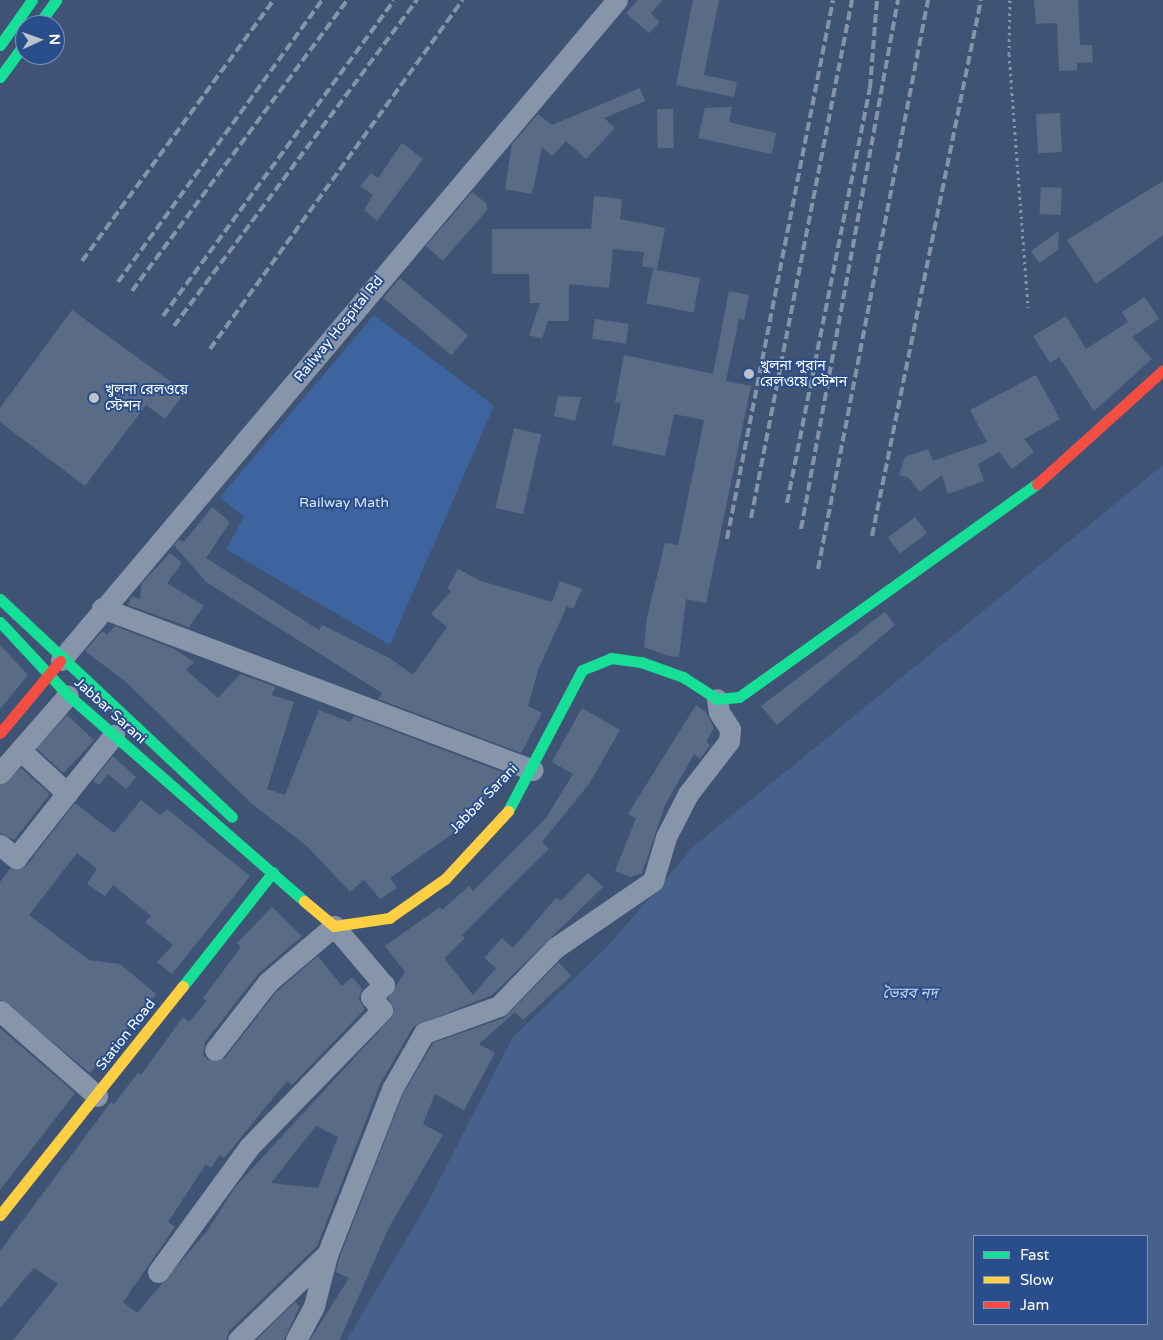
<!DOCTYPE html>
<html>
<head>
<meta charset="utf-8">
<style>
	body { margin:0 }
	#map { position:relative; width:1163px; height:1340px; overflow:hidden; background:#3f5475; font-family:"Varela Round","Noto Sans Bengali",sans-serif }
	div>[style] { position:absolute }
	[style*='--x'] { left:calc(var(--x)*1px); top:calc(var(--y)*1px); width:calc(var(--w)*1px); rotate:calc(var(--a)*1deg) }
	.green>* { inset:0; background:#3e64a0 }
	.water>* { inset:0; background:#47618c }
	.building>* { inset:0; background:#5a6b86; transform-origin:0 0 }
	.path>* { height:3px; margin-top:-1.5px; transform-origin:0; background:repeating-linear-gradient(90deg,#8695a9 0 2.5px,transparent 0 6.5px) }
	.street>* { height:21px; margin:-10.5px; padding:0 10.5px; transform-origin:10.5px; border-radius:10.5px; background:#8695a9 }
	.fast>* { height:11px; margin:-5.5px; padding:0 5.5px; transform-origin:5.5px; border-radius:5.5px; background:#16e098 }
	.slow>* { height:11px; margin:-5.5px; padding:0 5.5px; transform-origin:5.5px; border-radius:5.5px; background:#ffcf43 }
	.jam>* { height:11px; margin:-5.5px; padding:0 5.5px; transform-origin:5.5px; border-radius:5.5px; background:#f24e42 }
	.rail>* { height:4px; margin-top:-2px; transform-origin:0; background:repeating-linear-gradient(90deg,#8694a8 0 9px,transparent 0 13px) }
	.dots>* { width:14px; height:14px; translate:-50% -50%; box-sizing:border-box; border:2px solid #294e8b; border-radius:50% }
	span { translate:-50% -50%; white-space:nowrap; text-align:center; line-height:1.15; -webkit-text-stroke:4px #294e8b; paint-order:stroke }
	.street-label { font-size:14px; color:#fff }
	.poi-label { font-size:14px; color:#fff }
	.left { translate:0 -50%; text-align:left }
	.park-label { font-size:14px; color:#dbe6f7 }
	.water-label { font-size:15px; color:#c3d5f0; font-style:italic }
	.legend { position:absolute; left:973px; top:1235px; width:175px; height:90px; box-sizing:border-box; background:#294e8b; border:1px solid #7f95b9; margin:0; padding:6px 9px; list-style:none; font-size:15px; color:#fff }
	.legend li { display:flex; align-items:center; gap:10px; height:25px }
	.legend b { width:25px; border:1px solid #7f95b9 }
	.north { position:absolute; left:15px; top:15px; width:50px; height:50px; box-sizing:border-box; background:#294e8b; border:1px solid #7f95b9; border-radius:50%; rotate:88deg; font-size:14px; font-weight:700; line-height:20px; text-align:center; color:#fff }
	.north::after { content:''; display:block; margin:auto; width:18px; height:22px; background:#bcc3cf; clip-path:polygon(50% 0,100% 100%,50% 72%,0 100%) }
</style>
</head>
<body>
<div id="map">
	<div class="green">
		<i style="clip-path:polygon(374px 315px,494px 406px,390px 645px,226px 549px,244px 517px,220px 497px)"></i>
	</div>
	<div class="water">
		<i style="clip-path:polygon(evenodd,1163px 465px,1163px 1340px,347px 1340px,428px 1202px,513px 1037px,609px 945px,694px 846px,1163px 465px,974px 1236px,1147px 1236px,1147px 1324px,974px 1324px,974px 1236px)"></i>
	</div>
	<div class="building">
		<i style="clip-path:polygon(638px 0,663px 0,651px 13px,660px 22px,649px 33px,626px 13px)"></i>
		<i style="clip-path:polygon(693px 0,719px 0,704px 75px,737px 82px,734px 97px,676px 85px)"></i>
		<i style="clip-path:polygon(1034px 0,1078px 0,1080px 45px,1092px 45px,1093px 62px,1077px 63px,1077px 70px,1059px 71px,1057px 23px,1036px 24px)"></i>
		<i style="clip-path:polygon(640px 88px,645px 101px,604px 118px,615px 128px,586px 159px,566px 141px,552px 156px,542px 147px,532px 194px,505px 189px,512px 144px,538px 114px,552px 125px)"></i>
		<i style="clip-path:polygon(732px 107px,729px 122px,776px 133px,772px 154px,698px 138px,705px 108px)"></i>
		<i style="left:673px;top:109px;width:39px;height:16px;rotate:89deg"></i>
		<i style="left:1060px;top:113px;width:39px;height:24px;rotate:87deg"></i>
		<i style="clip-path:polygon(402px 143px,423px 159px,377px 221px,364px 210px,373px 195px,360px 186px,371px 173px,378px 178px)"></i>
		<i style="clip-path:polygon(1163px 181px,1163px 235px,1096px 284px,1067px 240px)"></i>
		<i style="left:1041px;top:187px;width:21px;height:27px;rotate:3deg"></i>
		<i style="clip-path:polygon(472px 192px,487px 204px,487px 210px,443px 261px,426px 246px)"></i>
		<i style="clip-path:polygon(594px 196px,622px 199px,620px 219px,665px 228px,657px 269px,642px 266px,644px 252px,613px 249px,609px 288px,569px 284px,569px 321px,548px 321px,542px 339px,529px 335px,540px 303px,530px 303px,529px 274px,492px 274px,492px 229px,591px 229px)"></i>
		<i style="clip-path:polygon(1059px 231px,1058px 250px,1039px 263px,1031px 251px)"></i>
		<i style="left:653px;top:269px;width:48px;height:35px;rotate:11deg"></i>
		<i style="left:400px;top:278px;width:89px;height:26px;rotate:40deg"></i>
		<i style="clip-path:polygon(729px 291px,749px 295px,744px 320px,739px 319px,726px 381px,751px 386px,706px 603px,686px 599px,679px 657px,669px 656px,644px 647px,647px 617px,665px 543px,678px 545px,704px 420px,674px 414px,665px 456px,612px 445px,621px 403px,615px 402px,624px 355px,713px 374px)"></i>
		<i style="clip-path:polygon(1145px 297px,1159px 319px,1132px 337px,1152px 359px,1094px 411px,1059px 357px,1050px 363px,1033px 336px,1066px 316px,1086px 349px,1128px 322px,1122px 312px)"></i>
		<i style="clip-path:polygon(72px 310px,185px 392px,165px 419px,146px 405px,85px 486px,0 422px,0 408px)"></i>
		<i style="left:595px;top:319px;width:34px;height:20px;rotate:8deg"></i>
		<i style="clip-path:polygon(1036px 375px,1060px 419px,1024px 439px,1034px 452px,1012px 469px,999px 452px,978px 464px,984px 481px,948px 494px,942px 475px,920px 492px,909px 478px,899px 475px,905px 457px,928px 449px,933px 461px,987px 442px,970px 410px)"></i>
		<i style="clip-path:polygon(558px 396px,581px 397px,575px 421px,554px 416px)"></i>
		<i style="left:514px;top:428px;width:28px;height:82px;rotate:13deg"></i>
		<i style="clip-path:polygon(212px 507px,230px 522px,206px 558px,319px 630px,322px 625px,391px 659px,413px 675px,447px 627px,431px 614px,451px 591px,447px 589px,458px 569px,481px 581px,552px 602px,560px 581px,582px 589px,573px 609px,567px 606px,538px 670px,528px 706px,542px 713px,521px 753px,378px 699px,382px 693px,206px 582px,174px 545px,179px 539px,184px 542px)"></i>
		<i style="left:915px;top:517px;width:20px;height:34px;rotate:53deg"></i>
		<i style="clip-path:polygon(170px 553px,182px 563px,167px 583px,204px 606px,189px 627px,128px 605px,132px 596px,140px 599px,142px 583px)"></i>
		<i style="clip-path:polygon(885px 612px,895px 625px,777px 725px,761px 706px)"></i>
		<i style="clip-path:polygon(115px 626px,174px 649px,194px 662px,186px 670px,218px 698px,240px 674px,276px 687px,271px 695px,294px 702px,267px 789px,285px 795px,319px 710px,350px 722px,354px 716px,507px 774px,458px 830px,390px 878px,397px 888px,380px 899px,364px 880px,350px 892px,308px 847px,252px 804px,126px 682px,85px 651px,102px 631px,107px 635px)"></i>
		<i style="clip-path:polygon(0 645px,28px 675px,0 709px)"></i>
		<i style="clip-path:polygon(696px 705px,706px 712px,714px 728px,706px 742px,710px 745px,700px 759px,694px 754px,665px 805px,642px 873px,631px 877px,615px 871px,636px 818px,628px 814px)"></i>
		<i style="clip-path:polygon(evenodd,582px 708px,620px 730px,589px 784px,542px 842px,549px 849px,462px 935px,465px 938px,444px 958px,473px 995px,496px 968px,484px 958px,502px 938px,513px 948px,556px 898px,561px 901px,588px 873px,603px 887px,492px 995px,413px 1027px,380px 1084px,317px 1246px,229px 1331px,226px 1340px,13px 1340px,58px 1284px,34px 1268px,0 1308px,0 1251px,111px 1102px,114px 1104px,138px 1073px,141px 1075px,183px 1017px,189px 1022px,207px 1001px,203px 998px,241px 947px,237px 943px,272px 907px,302px 936px,258px 974px,205px 1042px,203px 1054px,208px 1060px,225px 1058px,277px 991px,318px 956px,342px 986px,352px 977px,362px 988px,359px 999px,365px 1009px,292px 1085px,287px 1081px,224px 1158px,220px 1155px,211px 1168px,206px 1164px,168px 1222px,175px 1227px,123px 1302px,137px 1313px,207px 1231px,236px 1186px,391px 1018px,394px 1008px,388px 998px,405px 972px,385px 946px,440px 907px,442px 910px,469px 886px,473px 891px,546px 818px,573px 774px,552px 762px,582px 708px,316px 1126px,338px 1137px,318px 1188px,271px 1183px,316px 1126px)"></i>
		<i style="left:67px;top:715px;width:37px;height:45px;rotate:43deg"></i>
		<i style="clip-path:polygon(113px 756px,136px 777px,126px 789px,108px 774px,99px 785px,93px 781px)"></i>
		<i style="clip-path:polygon(21px 768px,50px 794px,14px 840px,0 833px,0 785px)"></i>
		<i style="clip-path:polygon(141px 800px,160px 815px,167px 809px,250px 876px,172px 974px,157px 962px,173px 945px,145px 922px,151px 916px,113px 885px,105px 896px,87px 884px,97px 869px,77px 853px,29px 915px,89px 960px,120px 964px,156px 994px,90px 1073px,0 999px,0 882px,10px 869px,26px 866px,75px 803px,114px 833px)"></i>
		<i style="clip-path:polygon(559px 962px,571px 976px,523px 1020px,515px 1012px,479px 1044px,495px 1053px,464px 1110px,435px 1094px,423px 1124px,443px 1135px,389px 1227px,344px 1330px,339px 1340px,310px 1340px,349px 1278px,336px 1272px,339px 1259px,403px 1094px,433px 1043px,504px 1018px)"></i>
		<i style="clip-path:polygon(0 1028px,75px 1093px,0 1190px)"></i>
		<i style="clip-path:polygon(295px 1302px,300px 1306px,284px 1340px,256px 1340px)"></i>
	</div>
	<div class="path">
		<i style="--x:1010;--y:0;--w:54;--a:91.1"></i>
		<i style="--x:1009;--y:54;--w:254;--a:85.7"></i>
	</div>
	<div class="street">
		<i style="--x:102;--y:608;--w:460;--a:20.6"></i>
		<i style="--x:61;--y:660;--w:863;--a:-49.89"></i>
		<i style="--x:20;--y:750;--w:64;--a:42.5"></i>
		<i style="--x:67;--y:793;--w:75;--a:-51"></i>
		<i style="--x:0;--y:773;--w:103;--a:-48.9"></i>
		<i style="--x:0;--y:845;--w:21;--a:39"></i>
		<i style="--x:16;--y:858;--w:83;--a:-51.9"></i>
		<i style="--x:0;--y:1011;--w:129;--a:41.2"></i>
		<i style="--x:158;--y:1272;--w:155;--a:-53.9"></i>
		<i style="--x:249;--y:1147;--w:191;--a:-45.8"></i>
		<i style="--x:382;--y:1010;--w:17;--a:-130"></i>
		<i style="--x:371;--y:997;--w:18;--a:-43"></i>
		<i style="--x:384;--y:985;--w:77;--a:-130.3"></i>
		<i style="--x:334;--y:926;--w:87;--a:139.7"></i>
		<i style="--x:268;--y:982;--w:86;--a:127.9"></i>
		<i style="--x:238;--y:1340;--w:122;--a:-44"></i>
		<i style="--x:296;--y:1340;--w:38;--a:-62"></i>
		<i style="--x:314;--y:1306;--w:53;--a:-75.7"></i>
		<i style="--x:327;--y:1255;--w:178;--a:-68.6"></i>
		<i style="--x:392;--y:1089;--w:64;--a:-60.3"></i>
		<i style="--x:424;--y:1033;--w:80;--a:-19.8"></i>
		<i style="--x:499;--y:1006;--w:81;--a:-46"></i>
		<i style="--x:555;--y:948;--w:119;--a:-34.4"></i>
		<i style="--x:653;--y:881;--w:46;--a:-73.5"></i>
		<i style="--x:666;--y:837;--w:48;--a:-62.9"></i>
		<i style="--x:688;--y:794;--w:67;--a:-52.3"></i>
		<i style="--x:729;--y:741;--w:12;--a:-85"></i>
		<i style="--x:730;--y:729;--w:20;--a:-123"></i>
		<i style="--x:719;--y:712;--w:13;--a:-99"></i>
	</div>
	<div class="fast">
		<i style="--x:38;--y:25;--w:31;--a:-54"></i>
		<i style="--x:0;--y:45;--w:55;--a:-54.6"></i>
		<i style="--x:0;--y:77;--w:42;--a:-53.7"></i>
		<i style="--x:0;--y:599;--w:318;--a:43.2"></i>
		<i style="--x:0;--y:622;--w:100;--a:47"></i>
		<i style="--x:68;--y:695;--w:313;--a:41.1"></i>
		<i style="--x:508;--y:811;--w:159;--a:-62.3"></i>
		<i style="--x:582;--y:670;--w:31;--a:-22"></i>
		<i style="--x:611;--y:658;--w:30;--a:8"></i>
		<i style="--x:641;--y:662;--w:45;--a:19.7"></i>
		<i style="--x:683;--y:677;--w:40;--a:32.9"></i>
		<i style="--x:717;--y:699;--w:22;--a:-5"></i>
		<i style="--x:739;--y:697;--w:366;--a:-35.6"></i>
		<i style="--x:183;--y:986;--w:145;--a:-51.7"></i>
	</div>
	<div class="slow">
		<i style="--x:304;--y:901;--w:39;--a:40"></i>
		<i style="--x:334;--y:926;--w:56;--a:-8.3"></i>
		<i style="--x:389;--y:918;--w:68;--a:-34.9"></i>
		<i style="--x:445;--y:879;--w:93;--a:-47.2"></i>
		<i style="--x:0;--y:1215;--w:293;--a:-51.4"></i>
	</div>
	<div class="jam">
		<i style="--x:1037;--y:484;--w:170;--a:-42.1"></i>
		<i style="--x:0;--y:733;--w:94;--a:-50.2"></i>
	</div>
	<div class="rail">
		<i style="--x:82;--y:261;--w:324;--a:-53.7"></i>
		<i style="--x:118;--y:282;--w:348;--a:-54.1"></i>
		<i style="--x:132;--y:291;--w:362;--a:-53.5"></i>
		<i style="--x:163;--y:316;--w:391;--a:-53.8"></i>
		<i style="--x:174;--y:326;--w:407;--a:-53.3"></i>
		<i style="--x:210;--y:349;--w:431;--a:-54.1"></i>
		<i style="--x:787;--y:503;--w:423;--a:-78.7"></i>
		<i style="--x:870;--y:88;--w:88;--a:-85.5"></i>
		<i style="--x:751;--y:518;--w:528;--a:-78.97"></i>
		<i style="--x:801;--y:529;--w:538;--a:-79.61"></i>
		<i style="--x:872;--y:536;--w:547;--a:-78.51"></i>
		<i style="--x:727;--y:539;--w:549;--a:-78.87"></i>
		<i style="--x:818;--y:569;--w:580;--a:-79.06"></i>
	</div>
	<div class="dots">
		<i style="left:749px;top:374px;background:#bcc3cf"></i>
		<i style="left:94px;top:398px;background:#bcc3cf"></i>
	</div>
	<div class="street-label">
		<span style="left:339px;top:329px;rotate:-51deg">Railway Hospital Rd</span>
		<span style="left:110px;top:711px;rotate:42deg">Jabbar Sarani</span>
		<span style="left:484px;top:799px;rotate:-46deg">Jabbar Sarani</span>
		<span style="left:126px;top:1035px;rotate:-52deg">Station Road</span>
	</div>
	<div class="poi-label">
		<span class="left" style="left:760px;top:374px">খুলনা পুরান<br>রেলওয়ে স্টেশন</span>
		<span class="left" style="left:105px;top:398px">খুলনা রেলওয়ে<br>স্টেশন</span>
	</div>
	<div class="park-label">
		<span style="left:344px;top:503px">Railway Math</span>
	</div>
	<div class="water-label">
		<span style="left:910px;top:994px">ভৈরব নদ</span>
	</div>
	<ul class="legend">
	<li><b style="height:6px;background:#16e098"></b>Fast</li>
	<li><b style="height:6px;background:#ffcf43"></b>Slow</li>
	<li><b style="height:6px;background:#f24e42"></b>Jam</li>
	</ul>
	<div class="north">N</div>
</div>
</body>
</html>
